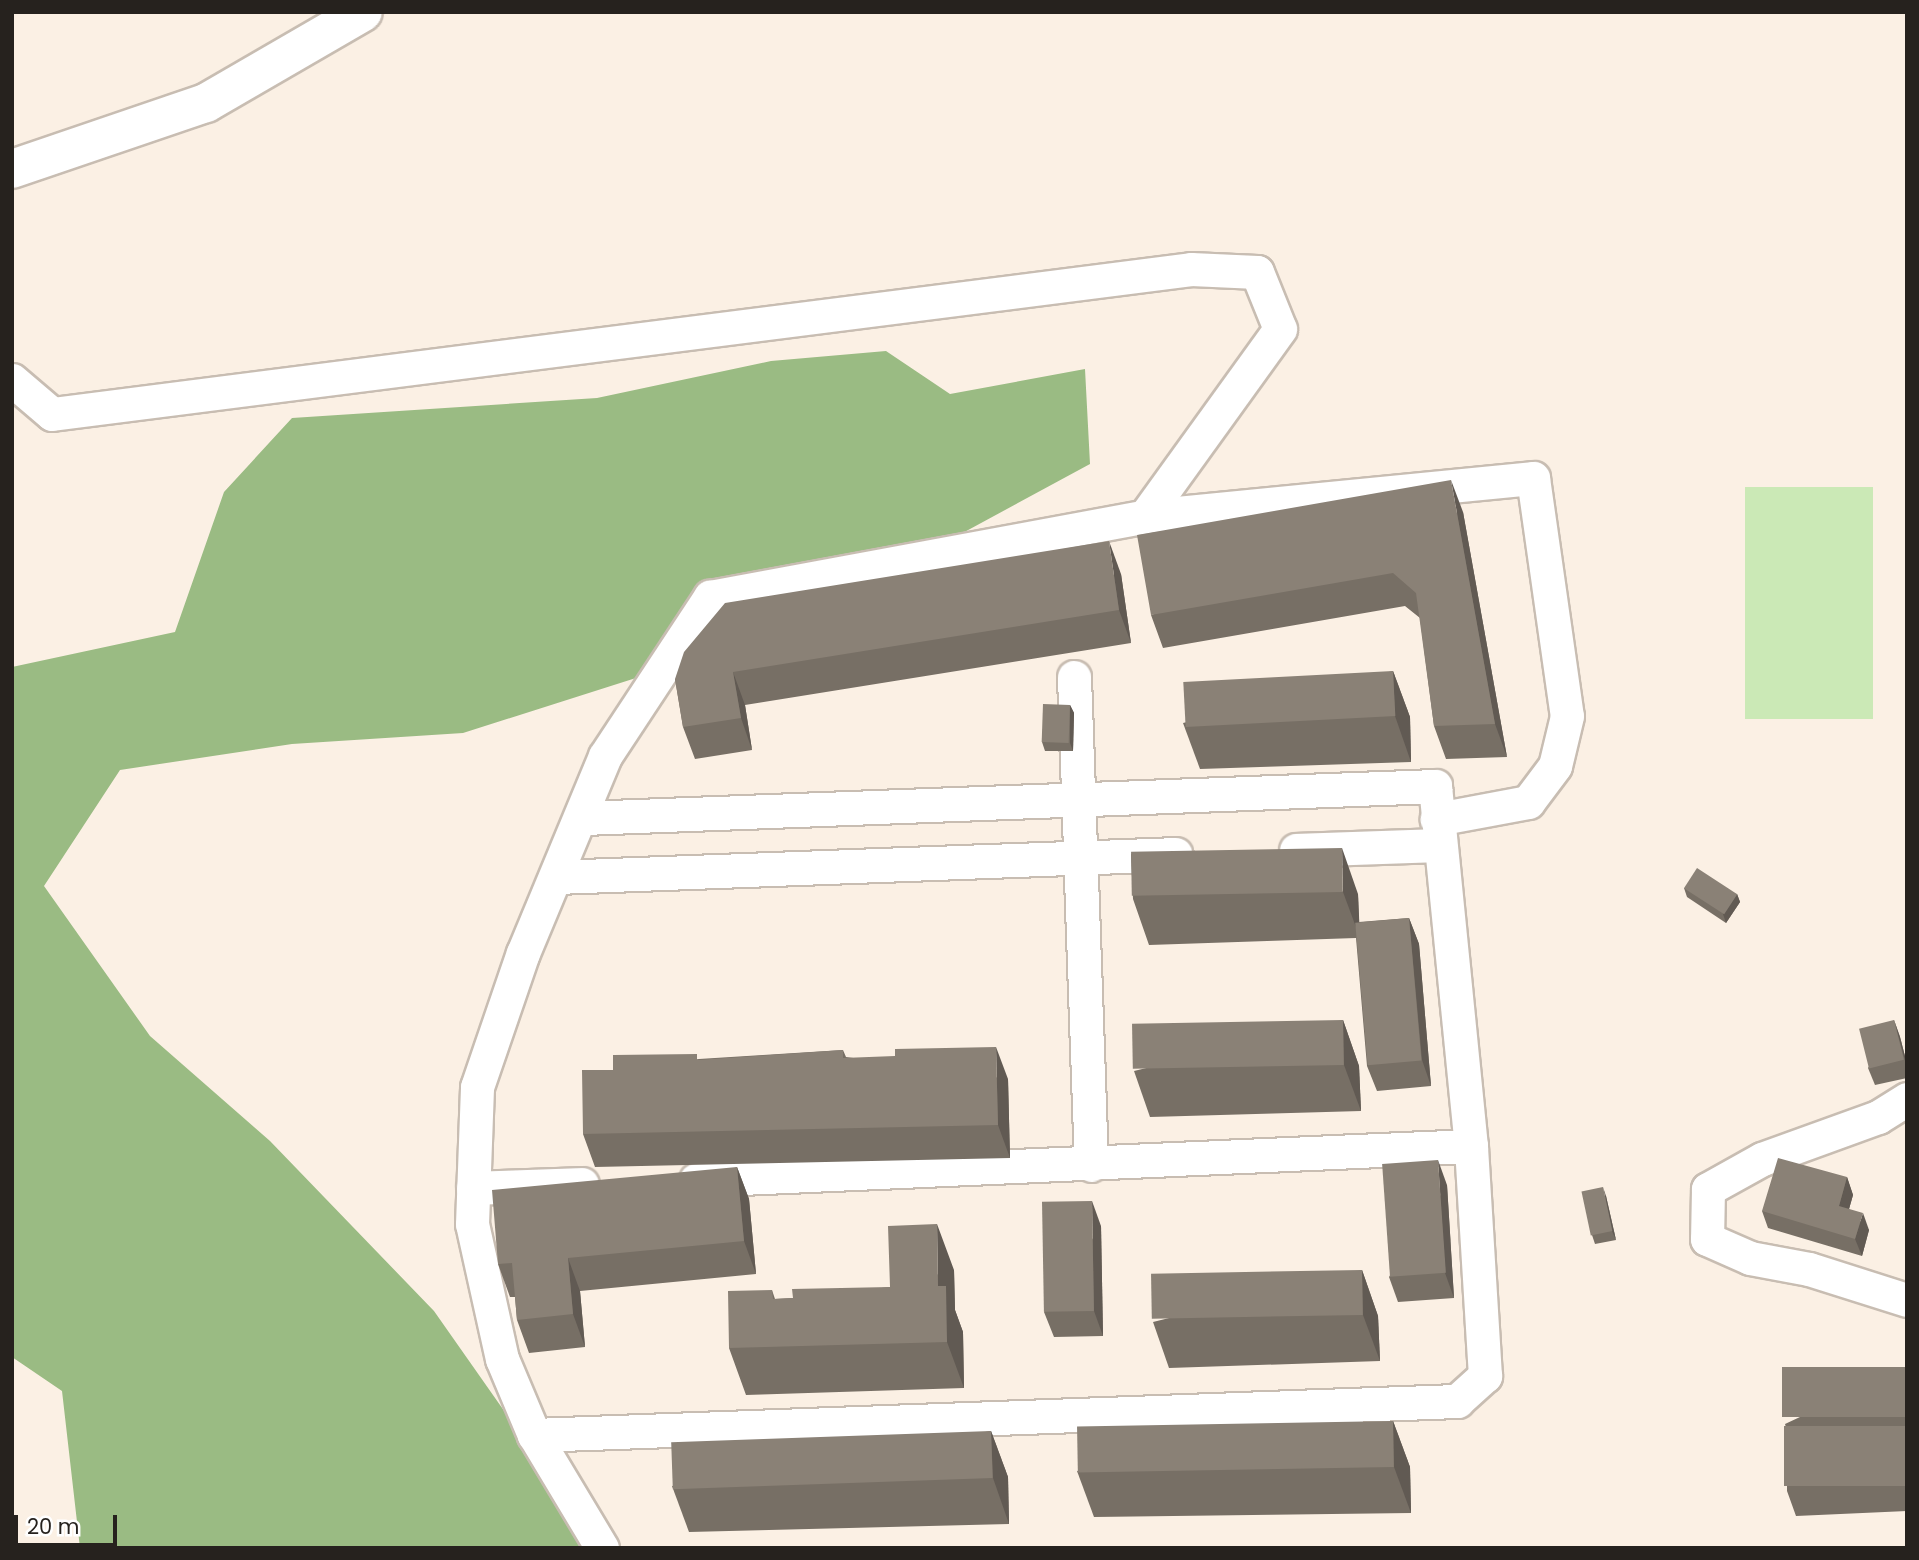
<!DOCTYPE html>
<html>
<head>
<meta charset="utf-8">
<style>
	body { margin:0 }
	#map { position:relative; width:1919px; height:1560px; overflow:hidden; background:#fbf0e4; font-family:Poppins,sans-serif }
	div>[style] { position:absolute }
	[style*='--x'] { left:calc(var(--x)*1px); top:calc(var(--y)*1px); width:calc(var(--w)*1px); rotate:calc(var(--a)*1deg) }
	.green>* { inset:0; background:#cbe9b6; transform-origin:0 0 }
	.forest>* { inset:0; background:#9abb83 }
	.roads { filter:drop-shadow(2px 0 #c8bdb2) drop-shadow(-2px 0 #c8bdb2) drop-shadow(0 2px #c8bdb2) drop-shadow(0 -2px #c8bdb2) }
	.street>* { height:33px; margin:-16.5px; padding:0 16.5px; transform-origin:16.5px; border-radius:16.5px; background:#fff }
	.secondary>* { height:38px; margin:-19px; padding:0 19px; transform-origin:19px; border-radius:19px; background:#fff }
	.wall>* { inset:0; background:#776f65 }
	.shaded-wall>* { inset:0; background:#615a53 }
	.building>* { inset:0; background:#8a8176; transform-origin:0 0 }
	span { translate:-50% -50%; white-space:nowrap; text-align:center; line-height:1.15; -webkit-text-stroke:5px #fff; paint-order:stroke }
	.frame { position:absolute; inset:0; border:14px solid #26221e; pointer-events:none }
	.scale { position:absolute; left:14px; top:1515px; width:103px; height:32px; box-sizing:border-box; border:4px solid #26221e; border-top:0; padding-left:9px; font-size:21px; line-height:24px; white-space:nowrap; color:#26221e; -webkit-text-stroke:5px #fff; paint-order:stroke }
</style>
</head>
<body>
<div id="map">
	<div class="green">
		<i style="left:1745px;top:487px;width:128px;height:232px"></i>
	</div>
	<div class="forest">
		<i style="clip-path:polygon(886px 351px,950px 394px,1085px 369px,1090px 464px,850px 594px,661px 670px,463px 733px,292px 744px,120px 770px,44px 886px,150px 1036px,270px 1141px,434px 1311px,566px 1499px,589px 1548px,80px 1548px,62px 1391px,12px 1357px,12px 667px,175px 632px,224px 492px,292px 418px,597px 398px,771px 361px)"></i>
	</div>
	<div class="roads">
		<div class="street">
			<i style="--x:12;--y:380;--w:52;--a:40.4"></i>
			<i style="--x:52;--y:414;--w:1148;--a:-7.25"></i>
			<i style="--x:1191;--y:269;--w:66;--a:2.6"></i>
			<i style="--x:1257;--y:272;--w:61;--a:68"></i>
			<i style="--x:1280;--y:329;--w:231;--a:125.8"></i>
			<i style="--x:1074;--y:677;--w:488;--a:88"></i>
			<i style="--x:583;--y:818;--w:853;--a:-2.15"></i>
			<i style="--x:1435;--y:786;--w:362;--a:84.3"></i>
			<i style="--x:1296;--y:850;--w:142;--a:-2"></i>
			<i style="--x:556;--y:877;--w:620;--a:-2.12"></i>
			<i style="--x:1907;--y:1099;--w:34;--a:148"></i>
			<i style="--x:1878;--y:1117;--w:123;--a:160.1"></i>
			<i style="--x:1762;--y:1159;--w:62;--a:150.9"></i>
			<i style="--x:1708;--y:1189;--w:50;--a:91.1"></i>
			<i style="--x:1707;--y:1239;--w:47;--a:23.8"></i>
			<i style="--x:1750;--y:1258;--w:60;--a:10.6"></i>
			<i style="--x:1809;--y:1269;--w:103;--a:17.6"></i>
			<i style="--x:473;--y:1188;--w:109;--a:-2.1"></i>
			<i style="--x:534;--y:1435;--w:924;--a:-2.11"></i>
			<i style="--x:1457;--y:1401;--w:38;--a:-42"></i>
			<i style="--x:1485;--y:1376;--w:230;--a:-93.5"></i>
			<i style="--x:1471;--y:1146;--w:776;--a:177.49"></i>
			<i style="--x:602;--y:1548;--w:132;--a:-121"></i>
			<i style="--x:534;--y:1435;--w:82;--a:-112.8"></i>
			<i style="--x:502;--y:1359;--w:138;--a:-102.5"></i>
			<i style="--x:472;--y:1224;--w:137;--a:-87.9"></i>
			<i style="--x:477;--y:1087;--w:142;--a:-71.1"></i>
			<i style="--x:523;--y:953;--w:213;--a:-67.4"></i>
			<i style="--x:605;--y:756;--w:191;--a:-56.6"></i>
			<i style="--x:710;--y:597;--w:442;--a:-10.5"></i>
			<i style="--x:1145;--y:516;--w:390;--a:-5.6"></i>
			<i style="--x:1533;--y:478;--w:240;--a:81.9"></i>
			<i style="--x:1567;--y:716;--w:51;--a:103.5"></i>
			<i style="--x:1555;--y:766;--w:45;--a:126.9"></i>
			<i style="--x:1528;--y:802;--w:93;--a:169.4"></i>
		</div>
		<div class="secondary">
			<i style="--x:12;--y:169;--w:205;--a:-18.8"></i>
			<i style="--x:206;--y:103;--w:181;--a:-30.1"></i>
		</div>
	</div>
	<div class="wall">
		<i style="clip-path:polygon(1463px 512px,1507px 757px,1446px 759px,1434px 726px,1420px 618px,1405px 606px,1163px 648px,1151px 615px)"></i>
		<i style="clip-path:polygon(1121px 574px,1131px 643px,745px 705px,752px 750px,695px 759px,683px 727px,675px 679px)"></i>
		<i style="clip-path:polygon(1393px 671px,1410px 717px,1411px 762px,1200px 769px,1183px 723px)"></i>
		<i style="clip-path:polygon(1070px 705px,1074px 713px,1073px 751px,1045px 751px,1042px 742px)"></i>
		<i style="clip-path:polygon(1131px 854px,1358px 894px,1359px 922px,1409px 918px,1419px 944px,1431px 1086px,1377px 1091px,1367px 1066px,1356px 938px,1149px 945px,1133px 899px)"></i>
		<i style="clip-path:polygon(1684px 888px,1737px 894px,1740px 902px,1726px 923px,1687px 897px)"></i>
		<i style="clip-path:polygon(1343px 1020px,1359px 1066px,1361px 1111px,1150px 1117px,1134px 1071px)"></i>
		<i style="clip-path:polygon(1894px 1020px,1900px 1037px,1907px 1064px,1907px 1078px,1875px 1085px,1868px 1068px)"></i>
		<i style="clip-path:polygon(843px 1050px,846px 1057px,1008px 1079px,1010px 1158px,595px 1167px,583px 1134px,613px 1070px,699px 1059px)"></i>
		<i style="clip-path:polygon(737px 1167px,749px 1199px,756px 1274px,580px 1291px,585px 1347px,529px 1353px,517px 1320px,515px 1297px,510px 1297px,498px 1264px)"></i>
		<i style="clip-path:polygon(1847px 1177px,1853px 1195px,1849px 1209px,1869px 1230px,1862px 1256px,1768px 1228px,1762px 1211px)"></i>
		<i style="clip-path:polygon(1447px 1185px,1454px 1298px,1398px 1302px,1389px 1277px)"></i>
		<i style="clip-path:polygon(1606px 1196px,1616px 1240px,1595px 1244px,1592px 1235px)"></i>
		<i style="clip-path:polygon(1101px 1226px,1103px 1336px,1054px 1337px,1044px 1312px)"></i>
		<i style="clip-path:polygon(954px 1270px,955px 1310px,963px 1332px,964px 1388px,746px 1395px,729px 1348px,772px 1290px,775px 1299px,793px 1298px,890px 1287px)"></i>
		<i style="clip-path:polygon(1362px 1270px,1378px 1316px,1380px 1361px,1169px 1368px,1153px 1322px)"></i>
		<i style="clip-path:polygon(1907px 1367px,1907px 1511px,1796px 1516px,1787px 1491px,1787px 1431px,1785px 1424px)"></i>
		<i style="clip-path:polygon(1393px 1421px,1410px 1467px,1411px 1513px,1094px 1517px,1077px 1471px)"></i>
		<i style="clip-path:polygon(991px 1431px,1008px 1477px,1009px 1524px,689px 1532px,672px 1486px)"></i>
	</div>
	<div class="shaded-wall">
		<i style="clip-path:polygon(1451px 480px,1463px 512px,1507px 757px,1495px 724px)"></i>
		<i style="clip-path:polygon(1109px 541px,1121px 574px,1131px 643px,1119px 610px)"></i>
		<i style="clip-path:polygon(1393px 671px,1410px 717px,1411px 762px,1395px 716px)"></i>
		<i style="clip-path:polygon(733px 672px,745px 705px,752px 750px,741px 718px)"></i>
		<i style="clip-path:polygon(1070px 705px,1074px 713px,1073px 751px,1070px 743px)"></i>
		<i style="clip-path:polygon(1342px 848px,1358px 894px,1360px 938px,1343px 892px)"></i>
		<i style="clip-path:polygon(1737px 894px,1740px 902px,1726px 923px,1723px 914px)"></i>
		<i style="clip-path:polygon(1409px 918px,1419px 944px,1431px 1086px,1422px 1060px)"></i>
		<i style="clip-path:polygon(1343px 1020px,1359px 1066px,1361px 1111px,1344px 1065px)"></i>
		<i style="clip-path:polygon(1894px 1020px,1900px 1037px,1907px 1064px,1907px 1068px)"></i>
		<i style="clip-path:polygon(996px 1047px,1008px 1079px,1010px 1158px,998px 1125px)"></i>
		<i style="clip-path:polygon(1438px 1160px,1447px 1185px,1454px 1298px,1445px 1273px)"></i>
		<i style="clip-path:polygon(737px 1167px,749px 1199px,756px 1274px,744px 1241px)"></i>
		<i style="clip-path:polygon(1847px 1177px,1853px 1195px,1845px 1223px,1839px 1206px)"></i>
		<i style="clip-path:polygon(1603px 1187px,1606px 1196px,1616px 1240px,1612px 1231px)"></i>
		<i style="clip-path:polygon(1092px 1201px,1101px 1226px,1103px 1336px,1094px 1311px)"></i>
		<i style="clip-path:polygon(1863px 1213px,1869px 1230px,1862px 1256px,1855px 1239px)"></i>
		<i style="clip-path:polygon(937px 1224px,954px 1270px,955px 1310px,963px 1332px,964px 1388px,947px 1342px,938px 1286px)"></i>
		<i style="clip-path:polygon(568px 1258px,580px 1291px,585px 1347px,573px 1314px)"></i>
		<i style="clip-path:polygon(1362px 1270px,1378px 1316px,1380px 1361px,1363px 1315px)"></i>
		<i style="clip-path:polygon(1393px 1421px,1410px 1467px,1411px 1513px,1394px 1467px)"></i>
		<i style="clip-path:polygon(991px 1431px,1008px 1477px,1009px 1524px,993px 1478px)"></i>
	</div>
	<div class="building">
		<i style="clip-path:polygon(1451px 480px,1495px 724px,1434px 726px,1416px 593px,1393px 573px,1151px 615px,1137px 535px)"></i>
		<i style="clip-path:polygon(1109px 541px,1119px 610px,733px 672px,741px 718px,683px 727px,675px 679px,684px 652px,725px 603px)"></i>
		<i style="left:1393px;top:671px;width:45px;height:210px;rotate:87deg"></i>
		<i style="left:1043px;top:704px;width:27px;height:38px;rotate:2deg"></i>
		<i style="left:1342px;top:848px;width:44px;height:211px;rotate:89deg"></i>
		<i style="left:1697px;top:868px;width:48px;height:24px;rotate:33deg"></i>
		<i style="left:1409px;top:918px;width:143px;height:54px;rotate:85deg"></i>
		<i style="left:1343px;top:1020px;width:45px;height:211px;rotate:89deg"></i>
		<i style="left:1894px;top:1020px;width:41px;height:36px;rotate:76deg"></i>
		<i style="clip-path:polygon(996px 1047px,998px 1125px,583px 1134px,582px 1070px,613px 1070px,613px 1055px,697px 1054px,697px 1060px,843px 1050px,843px 1058px,895px 1056px,895px 1049px)"></i>
		<i style="clip-path:polygon(1778px 1158px,1847px 1177px,1839px 1206px,1863px 1213px,1855px 1239px,1762px 1211px)"></i>
		<i style="left:1438px;top:1160px;width:113px;height:56px;rotate:86deg"></i>
		<i style="clip-path:polygon(737px 1167px,744px 1241px,568px 1258px,573px 1314px,517px 1320px,512px 1263px,498px 1264px,492px 1190px)"></i>
		<i style="left:1603px;top:1187px;width:45px;height:22px;rotate:78deg"></i>
		<i style="left:1092px;top:1201px;width:110px;height:50px;rotate:89deg"></i>
		<i style="clip-path:polygon(937px 1224px,938px 1286px,946px 1286px,947px 1342px,729px 1348px,728px 1291px,772px 1290px,773px 1299px,793px 1298px,792px 1289px,890px 1287px,888px 1226px)"></i>
		<i style="left:1362px;top:1270px;width:45px;height:211px;rotate:89deg"></i>
		<i style="left:1907px;top:1367px;width:50px;height:125px;rotate:90deg"></i>
		<i style="left:1393px;top:1421px;width:46px;height:316px;rotate:89deg"></i>
		<i style="left:1907px;top:1426px;width:60px;height:123px;rotate:90deg"></i>
		<i style="left:991px;top:1431px;width:47px;height:320px;rotate:88deg"></i>
	</div>
	<div class="frame"></div>
	<div class="scale">20 m</div>
</div>
</body>
</html>
